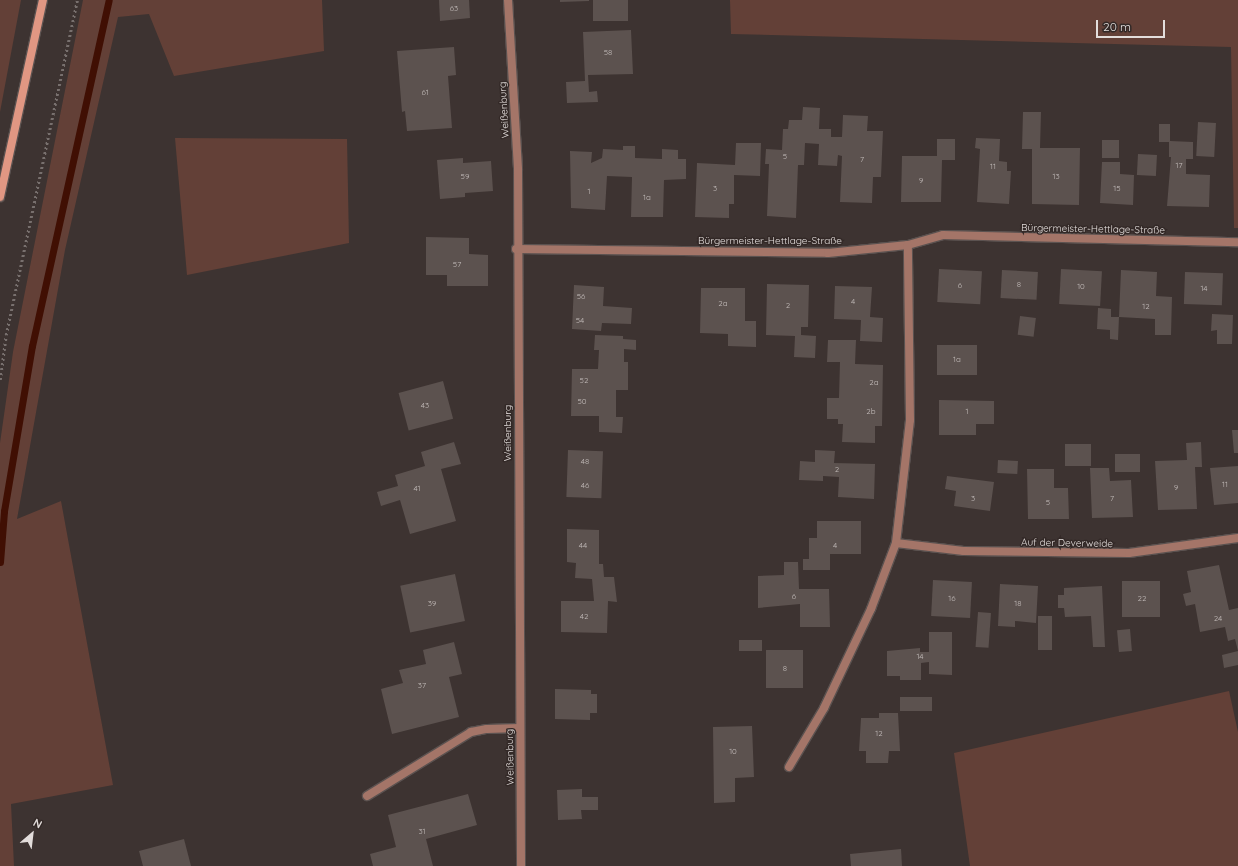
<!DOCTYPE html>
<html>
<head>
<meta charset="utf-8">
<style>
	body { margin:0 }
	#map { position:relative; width:1238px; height:866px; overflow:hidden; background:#3d3331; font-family:Quicksand,sans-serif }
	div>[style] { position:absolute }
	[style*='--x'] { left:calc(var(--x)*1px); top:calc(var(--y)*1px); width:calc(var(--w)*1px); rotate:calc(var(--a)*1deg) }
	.green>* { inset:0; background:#634037 }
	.stream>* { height:7px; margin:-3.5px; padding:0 3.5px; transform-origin:3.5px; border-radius:3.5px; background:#400f03 }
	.building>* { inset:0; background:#5c524f; transform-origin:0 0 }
	.path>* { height:2.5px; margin-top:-1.25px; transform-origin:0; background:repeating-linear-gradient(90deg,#78706e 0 2px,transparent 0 5px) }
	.roads { filter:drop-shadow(1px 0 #5b5250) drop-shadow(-1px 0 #5b5250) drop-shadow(0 1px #5b5250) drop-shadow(0 -1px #5b5250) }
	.service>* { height:8px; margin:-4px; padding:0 4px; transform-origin:4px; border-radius:4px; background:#a47568 }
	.minor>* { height:8px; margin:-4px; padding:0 4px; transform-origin:4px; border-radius:4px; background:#a47568 }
	.secondary>* { height:8px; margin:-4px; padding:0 4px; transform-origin:4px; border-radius:4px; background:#e19783 }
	span { translate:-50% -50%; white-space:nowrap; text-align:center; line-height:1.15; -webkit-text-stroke:3px #332927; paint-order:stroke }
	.number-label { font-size:8px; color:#c1bab8 }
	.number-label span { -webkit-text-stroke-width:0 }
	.street-label { font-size:10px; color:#e3dddb }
	.north { position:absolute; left:12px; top:814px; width:40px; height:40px; -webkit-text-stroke:3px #332927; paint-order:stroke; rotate:28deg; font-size:11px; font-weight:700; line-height:16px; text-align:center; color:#e3dddb }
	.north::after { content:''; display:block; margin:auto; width:14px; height:18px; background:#e3dddb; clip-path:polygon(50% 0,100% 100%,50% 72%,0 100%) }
	.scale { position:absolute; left:1096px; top:20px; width:69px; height:18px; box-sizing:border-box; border:2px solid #e3dddb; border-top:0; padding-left:5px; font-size:12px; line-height:14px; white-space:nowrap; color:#e3dddb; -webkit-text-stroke:3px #332927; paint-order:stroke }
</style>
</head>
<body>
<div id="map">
	<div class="green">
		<i style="clip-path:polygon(0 0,21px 0,0 112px)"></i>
		<i style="clip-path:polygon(83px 0,322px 0,324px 51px,174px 76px,149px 14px,118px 17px,65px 250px,17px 519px,61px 501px,113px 785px,11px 804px,14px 866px,0 866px,0 443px,13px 352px)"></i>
		<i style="clip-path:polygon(730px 0,1238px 0,1238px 228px,1234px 228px,1231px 47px,731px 34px)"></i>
		<i style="clip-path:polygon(175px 138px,347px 139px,349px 243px,187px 275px)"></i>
		<i style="clip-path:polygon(1229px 691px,1238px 732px,1238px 866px,970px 866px,954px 753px)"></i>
	</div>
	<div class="stream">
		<i style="--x:0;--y:562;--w:51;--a:-85.5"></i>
		<i style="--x:4;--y:511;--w:167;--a:-80.4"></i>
		<i style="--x:32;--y:346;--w:354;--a:-77.5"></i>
	</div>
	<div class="building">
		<i style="clip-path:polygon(439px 0,469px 0,470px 18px,440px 21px)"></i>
		<i style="clip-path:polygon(560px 0,589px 0,589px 1px,560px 2px)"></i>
		<i style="left:593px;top:0;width:35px;height:21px"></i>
		<i style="clip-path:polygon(631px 30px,633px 74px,588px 75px,589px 92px,597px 91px,598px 102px,567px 103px,566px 82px,585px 81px,583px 32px)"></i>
		<i style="clip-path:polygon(454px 47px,456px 75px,448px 76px,452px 128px,407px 131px,405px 111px,402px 112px,397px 51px)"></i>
		<i style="clip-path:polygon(803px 107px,820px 108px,819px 129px,831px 129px,831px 137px,842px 137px,843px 115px,868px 116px,867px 131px,883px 131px,881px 177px,873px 177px,872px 203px,840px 202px,842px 156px,838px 155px,837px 166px,818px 165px,819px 144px,805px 143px,804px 165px,798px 165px,796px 218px,767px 216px,769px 164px,765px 164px,766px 149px,782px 150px,783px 129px,788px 129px,789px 120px,802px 120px)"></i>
		<i style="clip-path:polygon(1023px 112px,1041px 112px,1040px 148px,1080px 148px,1079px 205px,1032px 204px,1032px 149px,1022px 149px)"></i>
		<i style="left:1198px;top:122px;width:18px;height:34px;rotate:3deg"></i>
		<i style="clip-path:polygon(1159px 124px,1170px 124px,1170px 141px,1193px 142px,1193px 159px,1186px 159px,1186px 174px,1210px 175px,1209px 207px,1167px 206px,1171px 157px,1169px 157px,1169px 142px,1159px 142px)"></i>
		<i style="clip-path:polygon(976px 138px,1000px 139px,999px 161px,1007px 162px,1007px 171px,1011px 171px,1009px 204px,977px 202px,980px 149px,975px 148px)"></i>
		<i style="clip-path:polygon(937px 139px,955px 139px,955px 160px,942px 160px,941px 202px,901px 202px,902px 156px,937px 156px)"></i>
		<i style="left:1102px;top:140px;width:17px;height:18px"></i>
		<i style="clip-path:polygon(736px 143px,761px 143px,760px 176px,734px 175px,734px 204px,729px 204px,729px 218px,695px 217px,697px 163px,735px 165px)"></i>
		<i style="clip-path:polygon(623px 146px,635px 146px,635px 158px,662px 159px,662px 149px,678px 150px,678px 159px,686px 159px,686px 179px,664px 180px,663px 217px,631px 217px,632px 177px,607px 176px,605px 210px,571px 208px,570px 151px,592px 152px,591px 163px,602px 158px,603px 149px,623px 150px)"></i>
		<i style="left:1138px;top:154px;width:19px;height:21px;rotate:3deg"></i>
		<i style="clip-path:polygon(463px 158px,463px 163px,491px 161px,493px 191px,465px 193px,465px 197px,440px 199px,437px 160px)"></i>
		<i style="clip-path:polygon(1102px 162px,1120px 162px,1120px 174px,1134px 175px,1133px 205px,1100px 203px)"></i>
		<i style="clip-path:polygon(426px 237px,469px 238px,469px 254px,488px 255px,488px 286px,447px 286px,447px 275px,426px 275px)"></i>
		<i style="left:939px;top:269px;width:43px;height:33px;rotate:3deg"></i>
		<i style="left:1061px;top:269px;width:41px;height:35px;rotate:3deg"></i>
		<i style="left:1002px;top:270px;width:36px;height:28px;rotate:3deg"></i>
		<i style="clip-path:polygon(1121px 270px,1157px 272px,1156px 296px,1172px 297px,1171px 335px,1155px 335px,1155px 319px,1119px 317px)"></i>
		<i style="left:1185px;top:272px;width:38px;height:32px;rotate:2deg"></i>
		<i style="clip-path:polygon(767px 284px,809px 285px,808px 327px,801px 327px,801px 335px,816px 336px,815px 358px,794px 357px,795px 336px,766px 335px)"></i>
		<i style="clip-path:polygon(574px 285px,604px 287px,603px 306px,632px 308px,631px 324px,602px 323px,601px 331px,572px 329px)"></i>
		<i style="clip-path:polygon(835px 286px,872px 287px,870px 317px,883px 318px,882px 342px,860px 341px,861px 320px,834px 319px)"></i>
		<i style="clip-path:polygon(701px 288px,745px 288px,745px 321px,756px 321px,756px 347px,728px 346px,728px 334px,700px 333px)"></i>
		<i style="clip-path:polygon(1098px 308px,1111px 309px,1111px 317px,1119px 317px,1118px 340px,1110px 339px,1110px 330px,1097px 329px)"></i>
		<i style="clip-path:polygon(1212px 314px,1233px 315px,1232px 344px,1217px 344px,1217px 330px,1211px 331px)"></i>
		<i style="left:1020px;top:316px;width:16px;height:19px;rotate:7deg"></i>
		<i style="clip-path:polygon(595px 335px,623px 336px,623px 339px,636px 340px,636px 350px,624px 349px,624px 362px,628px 362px,628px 390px,616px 390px,616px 417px,623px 417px,622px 433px,599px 432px,599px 416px,571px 416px,572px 369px,598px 369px,599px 350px,594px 350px)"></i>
		<i style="clip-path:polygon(828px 340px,856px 340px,855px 364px,883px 365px,882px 426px,875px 426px,875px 443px,842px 442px,843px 424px,838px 424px,838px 419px,827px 419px,827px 398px,839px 398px,840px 362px,827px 362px)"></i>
		<i style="left:937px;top:345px;width:40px;height:30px"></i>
		<i style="left:443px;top:381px;width:39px;height:46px;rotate:75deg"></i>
		<i style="clip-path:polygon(939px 400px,994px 401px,994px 424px,976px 424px,976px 435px,939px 435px)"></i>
		<i style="clip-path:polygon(1232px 430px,1238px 430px,1238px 453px,1234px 453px)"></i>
		<i style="clip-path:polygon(454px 442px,461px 464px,441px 469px,456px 521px,410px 534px,400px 500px,381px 506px,377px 492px,398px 486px,395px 475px,425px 466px,421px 452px)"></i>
		<i style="clip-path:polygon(1201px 442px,1202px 467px,1195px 467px,1197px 509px,1158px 510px,1155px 461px,1187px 460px,1186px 443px)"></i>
		<i style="left:1065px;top:444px;width:26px;height:22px"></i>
		<i style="left:568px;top:450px;width:35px;height:47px;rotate:2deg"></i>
		<i style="clip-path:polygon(815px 450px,835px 451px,834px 463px,875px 464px,874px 499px,838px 497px,839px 477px,823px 476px,823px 481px,799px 480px,800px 461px,815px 462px)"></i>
		<i style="left:1115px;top:454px;width:25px;height:18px"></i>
		<i style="left:998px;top:460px;width:20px;height:13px;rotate:3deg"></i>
		<i style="clip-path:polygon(1238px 466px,1238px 503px,1214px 505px,1210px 468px)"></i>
		<i style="clip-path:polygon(1090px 468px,1109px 468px,1110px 481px,1131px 480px,1133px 517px,1092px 518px)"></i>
		<i style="clip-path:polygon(1027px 469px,1054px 469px,1054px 488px,1068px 488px,1069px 519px,1028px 519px)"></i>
		<i style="clip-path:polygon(947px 476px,994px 482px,990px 511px,954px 506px,956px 491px,945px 489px)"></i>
		<i style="clip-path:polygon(817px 521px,861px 521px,861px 554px,830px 554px,830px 570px,803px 570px,803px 559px,809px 559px,809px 538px,817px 538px)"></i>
		<i style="clip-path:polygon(567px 529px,599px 530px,599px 564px,603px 564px,604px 577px,614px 577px,617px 602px,608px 601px,607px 633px,561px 632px,561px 601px,594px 601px,592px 579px,575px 578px,576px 563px,567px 562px)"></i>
		<i style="clip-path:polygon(784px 562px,798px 562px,799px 589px,829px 589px,830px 627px,800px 627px,800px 604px,758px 608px,758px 576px,784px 575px)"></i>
		<i style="clip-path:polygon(1219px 565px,1229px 610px,1238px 608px,1238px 651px,1235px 639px,1228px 641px,1225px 627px,1200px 632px,1195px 604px,1186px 606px,1183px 594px,1191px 592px,1187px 571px)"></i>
		<i style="left:455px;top:574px;width:48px;height:56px;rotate:78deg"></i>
		<i style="left:933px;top:580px;width:39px;height:36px;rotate:3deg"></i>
		<i style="left:1122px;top:581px;width:38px;height:36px"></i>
		<i style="clip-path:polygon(1000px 584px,1038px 586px,1036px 623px,1015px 621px,1015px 627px,998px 626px)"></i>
		<i style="clip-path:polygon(1102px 586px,1105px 647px,1093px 647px,1091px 616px,1065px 617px,1064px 608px,1058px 608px,1058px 595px,1064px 595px,1064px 588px)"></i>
		<i style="left:978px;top:612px;width:13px;height:35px;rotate:4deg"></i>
		<i style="left:1038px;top:616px;width:14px;height:34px"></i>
		<i style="left:1130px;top:629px;width:22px;height:13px;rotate:85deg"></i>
		<i style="clip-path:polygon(929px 632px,952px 632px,952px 675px,929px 674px,929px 662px,921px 663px,921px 680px,900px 680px,900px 676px,887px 676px,887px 651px,920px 648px,920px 652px,929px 652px)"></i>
		<i style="left:762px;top:640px;width:11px;height:23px;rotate:90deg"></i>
		<i style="clip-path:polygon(454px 642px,462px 674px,449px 677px,459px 717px,392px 734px,381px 689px,403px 683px,399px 670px,426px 664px,423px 650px)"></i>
		<i style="left:803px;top:650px;width:38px;height:37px;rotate:90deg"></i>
		<i style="clip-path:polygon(1238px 651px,1238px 665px,1224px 668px,1222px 655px)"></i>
		<i style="clip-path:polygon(555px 689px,591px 690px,591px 694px,597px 694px,597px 713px,590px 713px,590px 720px,555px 719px)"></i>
		<i style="left:900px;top:697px;width:32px;height:14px"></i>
		<i style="clip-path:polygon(879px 713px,898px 713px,900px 751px,889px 751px,888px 763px,866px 763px,866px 751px,859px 751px,861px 718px,879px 718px)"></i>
		<i style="clip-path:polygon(752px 726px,754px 777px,735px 778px,735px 802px,714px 803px,713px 727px)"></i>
		<i style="clip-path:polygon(582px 789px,582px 797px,598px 797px,598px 810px,581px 810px,582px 819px,558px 820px,557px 790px)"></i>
		<i style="clip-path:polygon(468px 794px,477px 825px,426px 839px,433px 866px,373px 866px,370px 854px,396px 847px,388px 815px)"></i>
		<i style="clip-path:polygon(184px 839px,191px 866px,143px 866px,139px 851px)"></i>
		<i style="clip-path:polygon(901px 849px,902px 866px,851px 866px,850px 854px)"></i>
	</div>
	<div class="path">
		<i style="--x:0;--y:380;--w:45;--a:-82.4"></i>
		<i style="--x:6;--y:335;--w:342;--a:-78"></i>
	</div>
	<div class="roads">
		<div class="service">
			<i style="--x:367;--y:796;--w:122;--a:-31.6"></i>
			<i style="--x:471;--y:732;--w:16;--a:-11"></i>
			<i style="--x:487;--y:729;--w:32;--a:-2"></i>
		</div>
		<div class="minor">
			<i style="--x:508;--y:0;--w:170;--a:86.6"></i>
			<i style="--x:518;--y:170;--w:696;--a:89.75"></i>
			<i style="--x:516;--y:249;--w:312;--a:0.7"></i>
			<i style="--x:828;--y:253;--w:80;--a:-5.7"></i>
			<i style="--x:908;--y:245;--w:36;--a:-16"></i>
			<i style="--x:943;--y:235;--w:295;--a:1.4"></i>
			<i style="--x:896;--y:543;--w:68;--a:6.7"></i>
			<i style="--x:964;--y:551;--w:165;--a:0.7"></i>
			<i style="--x:1129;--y:553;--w:110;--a:-7.8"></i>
			<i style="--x:789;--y:767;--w:69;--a:-59.3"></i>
			<i style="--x:824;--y:708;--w:110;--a:-64.6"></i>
			<i style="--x:871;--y:609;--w:71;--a:-69.3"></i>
			<i style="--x:896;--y:543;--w:124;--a:-83.5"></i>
			<i style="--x:910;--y:420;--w:175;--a:-90.7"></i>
		</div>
		<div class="secondary">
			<i style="--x:0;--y:197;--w:202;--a:-77.7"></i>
		</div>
	</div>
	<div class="number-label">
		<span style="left:454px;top:9px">63</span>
		<span style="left:608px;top:53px">58</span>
		<span style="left:425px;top:93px">61</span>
		<span style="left:785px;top:157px">5</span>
		<span style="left:862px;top:160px">7</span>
		<span style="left:1179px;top:166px">17</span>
		<span style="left:993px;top:167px">11</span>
		<span style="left:465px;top:177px">59</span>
		<span style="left:1056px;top:177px">13</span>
		<span style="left:921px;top:181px">9</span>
		<span style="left:715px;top:189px">3</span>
		<span style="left:1117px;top:189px">15</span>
		<span style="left:589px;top:192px">1</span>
		<span style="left:647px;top:198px">1a</span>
		<span style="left:457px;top:265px">57</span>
		<span style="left:1019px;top:285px">8</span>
		<span style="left:960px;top:286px">6</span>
		<span style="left:1081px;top:287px">10</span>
		<span style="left:1204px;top:289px">14</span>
		<span style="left:581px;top:297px">56</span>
		<span style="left:853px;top:302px">4</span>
		<span style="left:723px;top:304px">2a</span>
		<span style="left:788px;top:306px">2</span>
		<span style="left:1146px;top:307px">12</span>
		<span style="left:580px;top:321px">54</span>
		<span style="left:957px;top:360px">1a</span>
		<span style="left:584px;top:381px">52</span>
		<span style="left:874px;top:383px">2a</span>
		<span style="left:582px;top:402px">50</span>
		<span style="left:425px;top:406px">43</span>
		<span style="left:871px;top:412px">2b</span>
		<span style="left:967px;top:412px">1</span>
		<span style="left:585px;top:462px">48</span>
		<span style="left:837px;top:470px">2</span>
		<span style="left:1225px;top:485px">11</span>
		<span style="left:585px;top:486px">46</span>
		<span style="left:1176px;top:488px">9</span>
		<span style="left:417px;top:489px">41</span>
		<span style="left:973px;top:499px">3</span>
		<span style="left:1112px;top:499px">7</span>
		<span style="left:1048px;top:503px">5</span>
		<span style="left:583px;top:546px">44</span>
		<span style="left:835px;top:546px">4</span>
		<span style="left:794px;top:597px">6</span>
		<span style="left:952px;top:599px">16</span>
		<span style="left:1142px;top:599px">22</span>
		<span style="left:432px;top:604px">39</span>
		<span style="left:1018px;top:604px">18</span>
		<span style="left:584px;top:617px">42</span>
		<span style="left:1218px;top:619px">24</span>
		<span style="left:920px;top:657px">14</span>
		<span style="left:785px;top:669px">8</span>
		<span style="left:422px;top:686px">37</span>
		<span style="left:879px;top:734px">12</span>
		<span style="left:733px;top:752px">10</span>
		<span style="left:422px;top:832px">31</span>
	</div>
	<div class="street-label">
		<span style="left:504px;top:110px;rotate:-93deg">Weißenburg</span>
		<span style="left:1093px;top:229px;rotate:1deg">Bürgermeister-Hettlage-Straße</span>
		<span style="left:770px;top:241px">Bürgermeister-Hettlage-Straße</span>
		<span style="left:508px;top:433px;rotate:-90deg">Weißenburg</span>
		<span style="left:1067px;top:543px;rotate:1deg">Auf der Deverweide</span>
		<span style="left:510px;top:757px;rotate:-91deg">Weißenburg</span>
	</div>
	<div class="north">N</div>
	<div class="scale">20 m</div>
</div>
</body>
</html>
